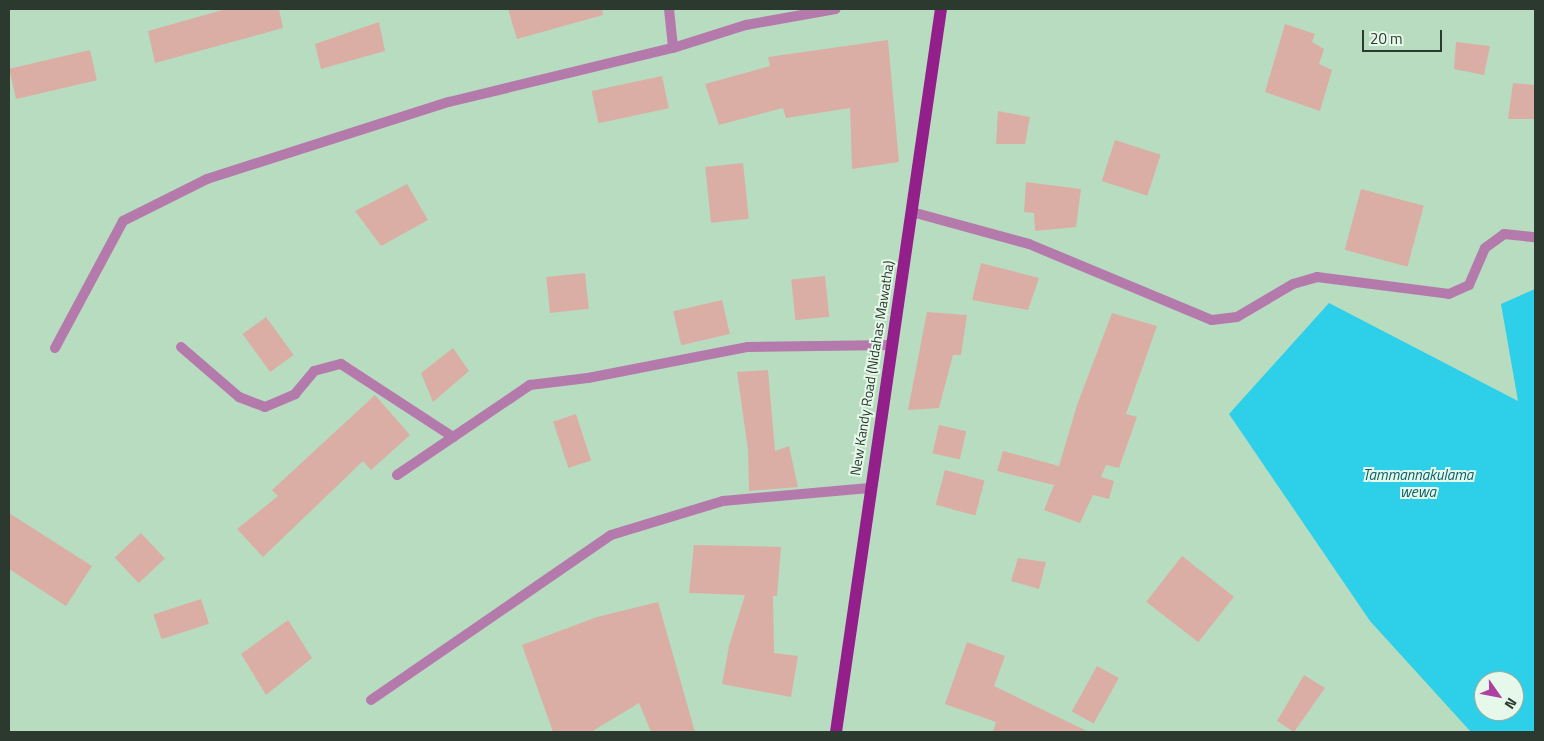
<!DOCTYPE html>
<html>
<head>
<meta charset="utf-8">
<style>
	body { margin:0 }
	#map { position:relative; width:1544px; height:741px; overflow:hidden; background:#b8dcc0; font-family:"Titillium Web",sans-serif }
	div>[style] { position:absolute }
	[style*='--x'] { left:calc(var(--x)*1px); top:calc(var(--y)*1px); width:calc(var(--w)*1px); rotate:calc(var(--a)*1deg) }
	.water>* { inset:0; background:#2dcfe9 }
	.building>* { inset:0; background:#dbaea5; transform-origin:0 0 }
	.street>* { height:10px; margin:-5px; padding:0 5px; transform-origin:5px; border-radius:5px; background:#b57aac }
	.primary>* { height:12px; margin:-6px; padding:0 6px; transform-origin:6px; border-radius:6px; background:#93208a }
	span { translate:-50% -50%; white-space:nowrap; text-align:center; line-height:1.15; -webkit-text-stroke:4px #e6f8e9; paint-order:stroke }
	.street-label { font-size:14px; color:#2b392e }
	.water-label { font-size:15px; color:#07606e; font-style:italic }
	.frame { position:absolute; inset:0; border:10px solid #2b392e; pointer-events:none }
	.north { position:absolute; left:1474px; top:671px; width:50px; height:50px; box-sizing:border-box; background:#e6f8e9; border:1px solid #9bac9e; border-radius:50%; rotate:123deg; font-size:14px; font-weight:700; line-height:20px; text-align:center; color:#2b392e }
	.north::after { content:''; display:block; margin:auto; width:18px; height:22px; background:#ac41a2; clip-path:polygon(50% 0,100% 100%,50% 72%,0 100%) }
	.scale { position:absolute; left:1362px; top:30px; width:80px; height:22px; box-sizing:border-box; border:2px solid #2b392e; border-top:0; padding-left:6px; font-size:15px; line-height:18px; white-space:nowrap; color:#2b392e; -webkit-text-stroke:4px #e6f8e9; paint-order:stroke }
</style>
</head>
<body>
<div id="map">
	<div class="water">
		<i style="clip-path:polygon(evenodd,1535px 289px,1535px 732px,1471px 732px,1370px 621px,1229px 414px,1329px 303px,1518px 401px,1501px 304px,1535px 289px,1484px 681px,1514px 681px,1514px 711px,1484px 711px,1484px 681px)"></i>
	</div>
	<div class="building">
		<i style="clip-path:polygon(226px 9px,279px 9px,283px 28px,155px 63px,148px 31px)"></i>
		<i style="clip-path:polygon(508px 9px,602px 9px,603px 15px,517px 39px)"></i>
		<i style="clip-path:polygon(379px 22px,385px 51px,321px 69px,315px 44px)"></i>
		<i style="clip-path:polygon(1285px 24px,1315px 34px,1312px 42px,1324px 49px,1319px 64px,1332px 70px,1320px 111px,1265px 92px)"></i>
		<i style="clip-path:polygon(888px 40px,899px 162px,852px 169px,850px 108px,786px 118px,783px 108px,719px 125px,705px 84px,770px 66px,768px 57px)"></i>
		<i style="clip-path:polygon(1456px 42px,1490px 46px,1484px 75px,1454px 69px)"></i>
		<i style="left:90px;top:50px;width:31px;height:83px;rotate:77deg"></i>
		<i style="left:662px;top:76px;width:33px;height:72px;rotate:78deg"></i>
		<i style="clip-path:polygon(1513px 83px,1535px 85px,1535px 119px,1508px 119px)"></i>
		<i style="clip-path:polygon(998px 111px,1030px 117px,1025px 144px,996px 144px)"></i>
		<i style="left:1115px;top:140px;width:48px;height:43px;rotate:18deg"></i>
		<i style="left:743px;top:163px;width:56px;height:38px;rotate:84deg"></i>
		<i style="clip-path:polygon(1026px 182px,1081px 189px,1076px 227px,1035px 231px,1034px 213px,1024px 212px)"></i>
		<i style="clip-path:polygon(407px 184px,428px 220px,381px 246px,355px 211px)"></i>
		<i style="left:1361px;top:189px;width:65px;height:63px;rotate:15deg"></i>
		<i style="clip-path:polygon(981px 263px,1039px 278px,1028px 310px,972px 300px)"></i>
		<i style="left:585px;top:273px;width:36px;height:39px;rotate:84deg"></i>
		<i style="left:825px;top:276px;width:41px;height:34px;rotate:84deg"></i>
		<i style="left:722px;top:300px;width:35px;height:50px;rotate:77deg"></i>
		<i style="clip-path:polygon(927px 312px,967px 315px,961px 355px,953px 355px,939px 408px,908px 410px)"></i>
		<i style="clip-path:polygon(1112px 313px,1157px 326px,1126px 414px,1137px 417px,1119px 468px,1106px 465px,1101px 477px,1114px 481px,1109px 499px,1093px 495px,1080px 523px,1044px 510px,1054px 485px,997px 471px,1003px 451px,1059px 466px,1077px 405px)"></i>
		<i style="left:266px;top:317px;width:47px;height:29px;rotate:54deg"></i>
		<i style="clip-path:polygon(453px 348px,469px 371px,433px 402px,421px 373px)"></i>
		<i style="clip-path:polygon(768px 370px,775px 451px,789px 446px,798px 487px,749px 491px,748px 450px,737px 372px)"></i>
		<i style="clip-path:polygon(375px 395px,410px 435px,371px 470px,363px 461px,263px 557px,237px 529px,278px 496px,272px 490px)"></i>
		<i style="left:576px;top:414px;width:49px;height:24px;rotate:72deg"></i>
		<i style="left:939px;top:425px;width:28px;height:29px;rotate:13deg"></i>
		<i style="left:945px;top:470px;width:41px;height:36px;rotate:15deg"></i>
		<i style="clip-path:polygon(9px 513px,92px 566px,66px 606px,9px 569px)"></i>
		<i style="left:141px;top:533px;width:35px;height:36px;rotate:47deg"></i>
		<i style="clip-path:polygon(694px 545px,781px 547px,777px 596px,773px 596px,774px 653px,798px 656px,791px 697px,722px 684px,729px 646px,745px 595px,689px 593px)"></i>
		<i style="left:1182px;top:556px;width:66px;height:58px;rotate:38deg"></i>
		<i style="clip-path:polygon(1018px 558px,1046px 562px,1039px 589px,1011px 581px)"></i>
		<i style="left:201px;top:599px;width:26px;height:50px;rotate:72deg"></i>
		<i style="clip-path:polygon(658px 602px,695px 732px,651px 732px,639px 703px,591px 732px,553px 732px,522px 645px,597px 617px)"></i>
		<i style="clip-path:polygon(288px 620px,312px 658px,266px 695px,241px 654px)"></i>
		<i style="clip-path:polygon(967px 642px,1005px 656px,994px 686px,1089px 732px,993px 732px,996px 722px,945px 704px)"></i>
		<i style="left:1097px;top:666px;width:25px;height:52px;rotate:29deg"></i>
		<i style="clip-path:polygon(1304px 675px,1325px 688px,1294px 732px,1277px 721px)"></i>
	</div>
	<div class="street">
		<i style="--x:669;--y:9;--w:39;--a:84"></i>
		<i style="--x:912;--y:212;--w:121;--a:15.3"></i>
		<i style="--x:1029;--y:244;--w:198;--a:22.6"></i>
		<i style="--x:1212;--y:320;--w:25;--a:-7"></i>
		<i style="--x:1237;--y:317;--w:65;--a:-30.5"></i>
		<i style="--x:1293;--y:284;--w:25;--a:-16"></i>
		<i style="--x:1317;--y:277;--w:133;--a:7.3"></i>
		<i style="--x:1449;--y:294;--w:22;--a:-24"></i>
		<i style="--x:1469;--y:285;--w:40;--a:-66.6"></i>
		<i style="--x:1485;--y:248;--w:24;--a:-36"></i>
		<i style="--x:1504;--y:234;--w:31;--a:6"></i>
		<i style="--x:181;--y:347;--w:77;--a:40.8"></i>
		<i style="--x:239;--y:397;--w:28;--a:21"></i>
		<i style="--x:265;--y:407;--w:33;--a:-23"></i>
		<i style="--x:295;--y:394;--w:30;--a:-50"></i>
		<i style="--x:314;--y:371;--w:28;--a:-15"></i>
		<i style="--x:341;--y:364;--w:134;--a:33.1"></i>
		<i style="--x:55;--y:348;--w:144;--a:-61.8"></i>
		<i style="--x:123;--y:221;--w:94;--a:-26.6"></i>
		<i style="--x:207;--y:179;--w:254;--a:-17.7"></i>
		<i style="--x:449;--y:102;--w:230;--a:-13.6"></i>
		<i style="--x:673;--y:48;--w:77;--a:-17.5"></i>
		<i style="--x:746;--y:25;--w:91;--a:-10.1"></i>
		<i style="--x:397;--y:475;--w:161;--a:-34.1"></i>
		<i style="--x:530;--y:385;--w:58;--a:-6.9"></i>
		<i style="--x:588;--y:378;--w:163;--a:-11"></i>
		<i style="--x:748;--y:347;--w:142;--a:-0.8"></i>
		<i style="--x:371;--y:700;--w:291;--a:-34.5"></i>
		<i style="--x:611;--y:535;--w:117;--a:-16.9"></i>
		<i style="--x:723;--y:501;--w:147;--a:-5.1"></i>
	</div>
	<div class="primary">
		<i style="--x:836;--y:732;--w:731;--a:-81.74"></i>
	</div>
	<div class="street-label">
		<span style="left:872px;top:368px;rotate:-81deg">New Kandy Road (Nidahas Mawatha)</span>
	</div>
	<div class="water-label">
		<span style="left:1418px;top:483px">Tammannakulama<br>wewa</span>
	</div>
	<div class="frame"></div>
	<div class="north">N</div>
	<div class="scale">20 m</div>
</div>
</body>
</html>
